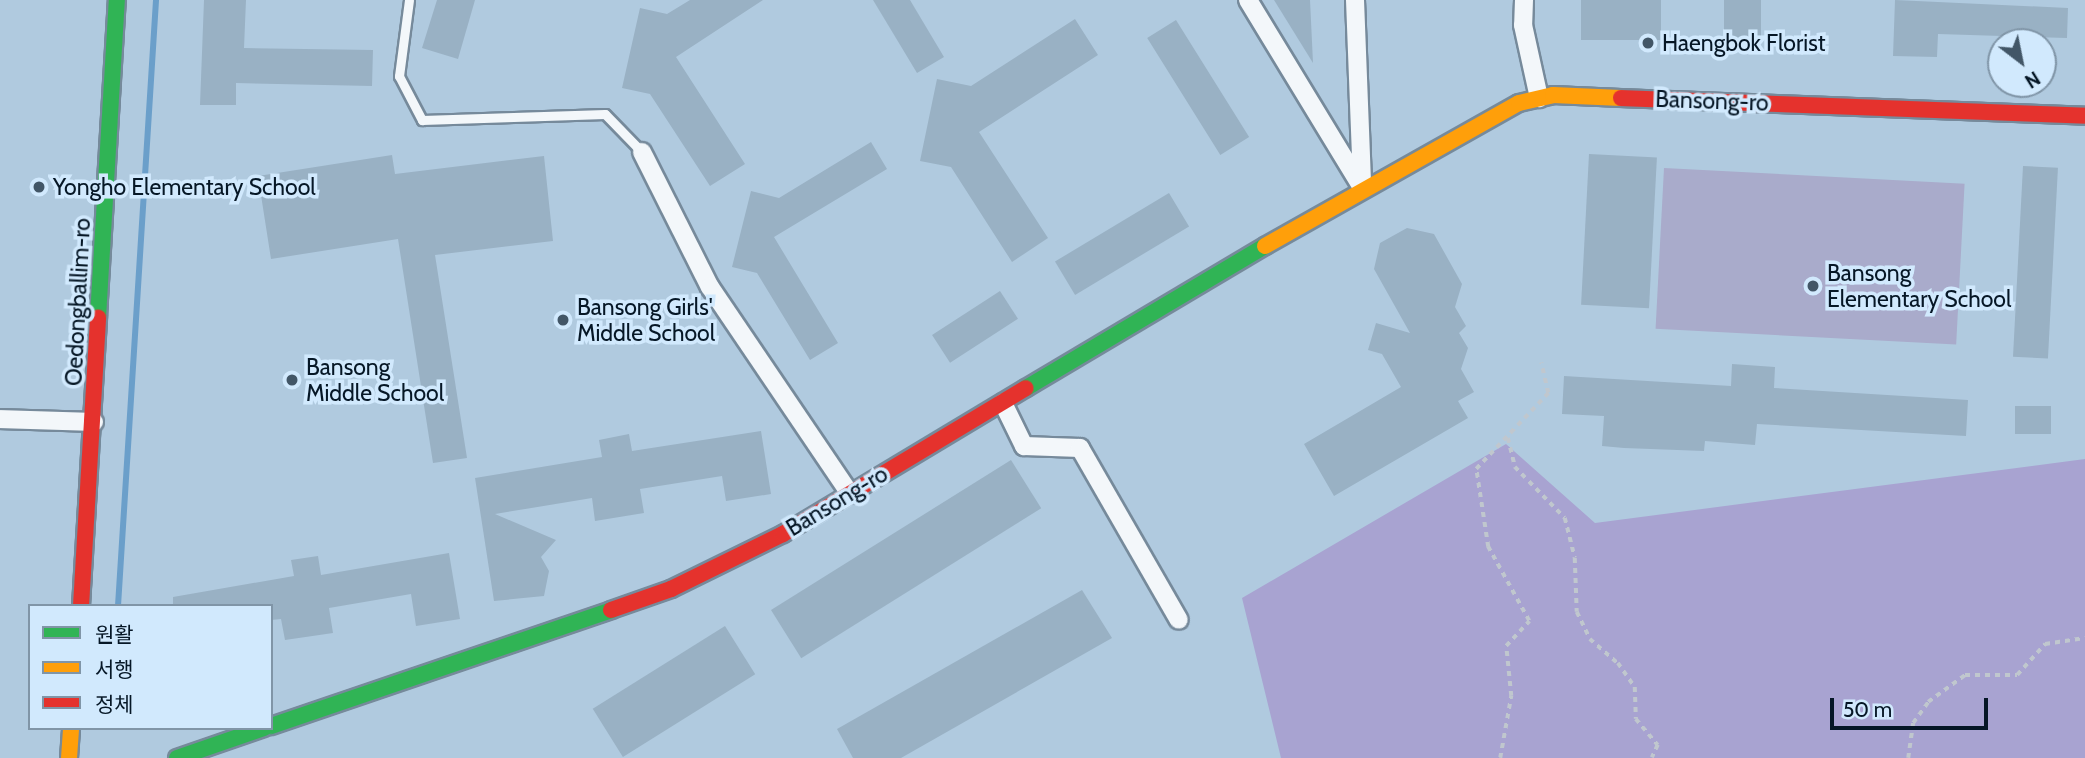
<!DOCTYPE html>
<html>
<head>
<meta charset="utf-8">
<style>
	body { margin:0 }
	#map { position:relative; width:2085px; height:758px; overflow:hidden; background:#b0cadf; font-family:Cabin,"Noto Sans KR",sans-serif }
	div>[style] { position:absolute }
	[style*='--x'] { left:calc(var(--x)*1px); top:calc(var(--y)*1px); width:calc(var(--w)*1px); rotate:calc(var(--a)*1deg) }
	.green>* { inset:0; background:#a9abcb; transform-origin:0 0 }
	.forest>* { inset:0; background:#a8a3d1 }
	.stream>* { height:6px; margin:-3px; padding:0 3px; transform-origin:3px; border-radius:3px; background:#6b9fca }
	.building>* { inset:0; background:#99b1c4; transform-origin:0 0 }
	.path>* { height:3.5px; margin-top:-1.75px; transform-origin:0; background:repeating-linear-gradient(90deg,#c0c7ce 0 5px,transparent 0 10px) }
	.roads { filter:drop-shadow(2px 0 #768a9b) drop-shadow(-2px 0 #768a9b) drop-shadow(0 2px #768a9b) drop-shadow(0 -2px #768a9b) }
	.lane>* { height:9px; margin:-4.5px; padding:0 4.5px; transform-origin:4.5px; border-radius:4.5px; background:#f3f7fa }
	.street>* { height:18px; margin:-9px; padding:0 9px; transform-origin:9px; border-radius:9px; background:#f3f7fa }
	.fast>* { height:16px; margin:-8px; padding:0 8px; transform-origin:8px; border-radius:8px; background:#30b455 }
	.slow>* { height:16px; margin:-8px; padding:0 8px; transform-origin:8px; border-radius:8px; background:#ff9f0a }
	.jam>* { height:16px; margin:-8px; padding:0 8px; transform-origin:8px; border-radius:8px; background:#e5322d }
	.dots>* { width:19px; height:19px; translate:-50% -50%; box-sizing:border-box; border:4px solid #d1e9fd; border-radius:50% }
	span { translate:-50% -50%; white-space:nowrap; text-align:center; line-height:1.15; -webkit-text-stroke:7px #d1e9fd; paint-order:stroke }
	.poi-label { font-size:23px; color:#061726 }
	.left { translate:0 -50%; text-align:left }
	.street-label { font-size:23px; color:#061726 }
	.legend { position:absolute; left:28px; top:604px; width:245px; height:126px; box-sizing:border-box; background:#d1e9fd; border:2px solid #8095a7; margin:0; padding:9px 12px; list-style:none; font-size:21px; color:#061726 }
	.legend li { display:flex; align-items:center; gap:14px; height:35px }
	.legend b { width:35px; border:2px solid #8095a7 }
	.north { position:absolute; left:1987px; top:28px; width:70px; height:70px; box-sizing:border-box; background:#d1e9fd; border:2px solid #8095a7; border-radius:50%; rotate:148deg; font-size:19px; font-weight:700; line-height:28px; text-align:center; color:#061726 }
	.north::after { content:''; display:block; margin:auto; width:24px; height:32px; background:#425667; clip-path:polygon(50% 0,100% 100%,50% 72%,0 100%) }
	.scale { position:absolute; left:1830px; top:698px; width:158px; height:32px; box-sizing:border-box; border:4px solid #061726; border-top:0; padding-left:9px; font-size:21px; line-height:24px; white-space:nowrap; color:#061726; -webkit-text-stroke:5px #d1e9fd; paint-order:stroke }
</style>
</head>
<body>
<div id="map">
	<div class="green">
		<i style="left:1664px;top:168px;width:301px;height:161px;rotate:3deg"></i>
	</div>
	<div class="forest">
		<i style="clip-path:polygon(1506px 444px,1595px 523px,2085px 459px,2085px 758px,1281px 758px,1242px 598px)"></i>
	</div>
	<div class="stream">
		<i style="--x:118;--y:606;--w:607;--a:-86.41"></i>
	</div>
	<div class="building">
		<i style="clip-path:polygon(204px 0,246px 0,244px 48px,373px 50px,372px 86px,236px 83px,236px 105px,200px 105px)"></i>
		<i style="clip-path:polygon(437px 0,475px 0,458px 59px,422px 48px)"></i>
		<i style="clip-path:polygon(690px 0,763px 0,676px 57px,745px 164px,710px 186px,650px 94px,622px 88px,640px 8px,667px 14px)"></i>
		<i style="clip-path:polygon(873px 0,910px 0,944px 57px,917px 73px)"></i>
		<i style="clip-path:polygon(1274px 0,1310px 0,1313px 63px)"></i>
		<i style="left:1581px;top:0;width:80px;height:40px"></i>
		<i style="left:1724px;top:0;width:37px;height:40px"></i>
		<i style="clip-path:polygon(1895px 0,2068px 8px,2067px 38px,1938px 34px,1937px 57px,1893px 56px)"></i>
		<i style="clip-path:polygon(1075px 19px,1098px 55px,979px 132px,1048px 238px,1012px 262px,951px 167px,920px 161px,937px 79px,971px 86px)"></i>
		<i style="left:1176px;top:20px;width:138px;height:34px;rotate:58deg"></i>
		<i style="clip-path:polygon(871px 142px,887px 169px,774px 237px,838px 343px,810px 360px,757px 273px,732px 267px,751px 191px,779px 198px)"></i>
		<i style="left:1589px;top:154px;width:68px;height:151px;rotate:3deg"></i>
		<i style="clip-path:polygon(392px 155px,395px 174px,544px 156px,553px 241px,435px 255px,467px 458px,433px 463px,398px 239px,271px 259px,258px 176px)"></i>
		<i style="left:2023px;top:166px;width:35px;height:191px;rotate:3deg"></i>
		<i style="left:1169px;top:193px;width:39px;height:133px;rotate:59deg"></i>
		<i style="clip-path:polygon(1407px 228px,1434px 234px,1462px 284px,1455px 307px,1466px 326px,1459px 333px,1468px 348px,1461px 369px,1474px 392px,1458px 401px,1468px 418px,1334px 496px,1304px 444px,1401px 387px,1382px 354px,1368px 350px,1376px 323px,1410px 333px,1374px 269px,1380px 243px)"></i>
		<i style="left:1000px;top:291px;width:33px;height:81px;rotate:57deg"></i>
		<i style="clip-path:polygon(1732px 364px,1775px 367px,1774px 388px,1968px 400px,1966px 436px,1757px 424px,1755px 445px,1705px 441px,1704px 451px,1624px 448px,1602px 446px,1604px 416px,1562px 414px,1564px 376px,1731px 386px)"></i>
		<i style="left:2051px;top:406px;width:28px;height:36px;rotate:90deg"></i>
		<i style="clip-path:polygon(761px 431px,771px 494px,726px 501px,722px 476px,640px 489px,644px 513px,595px 521px,592px 498px,495px 514px,556px 540px,541px 557px,549px 571px,544px 596px,494px 601px,475px 478px,602px 457px,599px 440px,629px 434px,632px 451px)"></i>
		<i style="left:1011px;top:460px;width:57px;height:283px;rotate:58deg"></i>
		<i style="clip-path:polygon(449px 553px,460px 619px,416px 626px,411px 594px,329px 608px,333px 633px,285px 640px,281px 619px,271px 620px,271px 606px,173px 606px,173px 597px,294px 576px,291px 560px,318px 556px,321px 575px)"></i>
		<i style="clip-path:polygon(1082px 590px,1112px 638px,901px 758px,853px 758px,837px 729px)"></i>
		<i style="left:725px;top:626px;width:57px;height:156px;rotate:58deg"></i>
	</div>
	<div class="path">
		<i style="--x:1508;--y:438;--w:30;--a:76"></i>
		<i style="--x:1515;--y:467;--w:71;--a:45.6"></i>
		<i style="--x:1565;--y:518;--w:41;--a:76"></i>
		<i style="--x:1575;--y:558;--w:54;--a:87.9"></i>
		<i style="--x:1577;--y:612;--w:30;--a:64"></i>
		<i style="--x:1590;--y:639;--w:37;--a:41"></i>
		<i style="--x:1618;--y:663;--w:29;--a:55"></i>
		<i style="--x:1635;--y:687;--w:32;--a:88"></i>
		<i style="--x:1636;--y:719;--w:34;--a:50"></i>
		<i style="--x:1658;--y:745;--w:14;--a:115"></i>
		<i style="--x:1500;--y:758;--w:63;--a:-79.9"></i>
		<i style="--x:1511;--y:696;--w:50;--a:-95.7"></i>
		<i style="--x:1506;--y:646;--w:34;--a:-47"></i>
		<i style="--x:1529;--y:621;--w:85;--a:-119"></i>
		<i style="--x:1488;--y:547;--w:79;--a:-98.7"></i>
		<i style="--x:1476;--y:469;--w:105;--a:-46.5"></i>
		<i style="--x:1548;--y:393;--w:31;--a:-103"></i>
		<i style="--x:1908;--y:758;--w:35;--a:-82"></i>
		<i style="--x:1913;--y:723;--w:26;--a:-54"></i>
		<i style="--x:1928;--y:702;--w:46;--a:-36.1"></i>
		<i style="--x:1965;--y:675;--w:52;--a:0"></i>
		<i style="--x:2017;--y:675;--w:42;--a:-47.9"></i>
		<i style="--x:2045;--y:644;--w:40;--a:-8.5"></i>
	</div>
	<div class="roads">
		<div class="lane">
			<i style="--x:409;--y:0;--w:77;--a:97.5"></i>
			<i style="--x:399;--y:76;--w:50;--a:62.4"></i>
			<i style="--x:422;--y:120;--w:183;--a:-1.9"></i>
			<i style="--x:605;--y:114;--w:53;--a:45.8"></i>
		</div>
		<div class="street">
			<i style="--x:1248;--y:0;--w:221;--a:58.7"></i>
			<i style="--x:1355;--y:0;--w:186;--a:87.8"></i>
			<i style="--x:1524;--y:0;--w:25;--a:92"></i>
			<i style="--x:1523;--y:25;--w:75;--a:77.6"></i>
			<i style="--x:642;--y:152;--w:151;--a:63.3"></i>
			<i style="--x:710;--y:287;--w:250;--a:55.9"></i>
			<i style="--x:1003;--y:403;--w:48;--a:64"></i>
			<i style="--x:1024;--y:446;--w:56;--a:2"></i>
			<i style="--x:1080;--y:448;--w:198;--a:60.1"></i>
			<i style="--x:0;--y:419;--w:94;--a:1.8"></i>
		</div>
		<div class="fast">
			<i style="--x:98;--y:317;--w:318;--a:-86.6"></i>
			<i style="--x:1026;--y:388;--w:278;--a:-30.7"></i>
			<i style="--x:271;--y:726;--w:359;--a:-18.8"></i>
			<i style="--x:177;--y:758;--w:92;--a:-19"></i>
		</div>
		<div class="slow">
			<i style="--x:1265;--y:246;--w:291;--a:-29.4"></i>
			<i style="--x:1519;--y:103;--w:35;--a:-13"></i>
			<i style="--x:1553;--y:95;--w:68;--a:2.5"></i>
			<i style="--x:69;--y:758;--w:30;--a:-86"></i>
		</div>
		<div class="jam">
			<i style="--x:1621;--y:98;--w:464;--a:2.2"></i>
			<i style="--x:81;--y:606;--w:289;--a:-86.6"></i>
			<i style="--x:611;--y:610;--w:64;--a:-19.3"></i>
			<i style="--x:671;--y:589;--w:125;--a:-26.2"></i>
			<i style="--x:783;--y:534;--w:283;--a:-31"></i>
		</div>
	</div>
	<div class="dots">
		<i style="left:1648px;top:43px;background:#425667"></i>
		<i style="left:39px;top:187px;background:#425667"></i>
		<i style="left:1813px;top:286px;background:#425667"></i>
		<i style="left:563px;top:320px;background:#425667"></i>
		<i style="left:292px;top:380px;background:#425667"></i>
	</div>
	<div class="poi-label">
		<span class="left" style="left:1662px;top:43px">Haengbok Florist</span>
		<span class="left" style="left:53px;top:187px">Yongho Elementary School</span>
		<span class="left" style="left:1827px;top:286px">Bansong<br>Elementary School</span>
		<span class="left" style="left:577px;top:320px">Bansong Girls'<br>Middle School</span>
		<span class="left" style="left:306px;top:380px">Bansong<br>Middle School</span>
	</div>
	<div class="street-label">
		<span style="left:1712px;top:101px;rotate:2deg">Bansong-ro</span>
		<span style="left:78px;top:302px;rotate:-87deg">Oedongballim-ro</span>
		<span style="left:837px;top:501px;rotate:-31deg">Bansong-ro</span>
	</div>
	<ul class="legend">
	<li><b style="height:9px;background:#30b455"></b>원활</li>
	<li><b style="height:9px;background:#ff9f0a"></b>서행</li>
	<li><b style="height:9px;background:#e5322d"></b>정체</li>
	</ul>
	<div class="north">N</div>
	<div class="scale">50 m</div>
</div>
</body>
</html>
